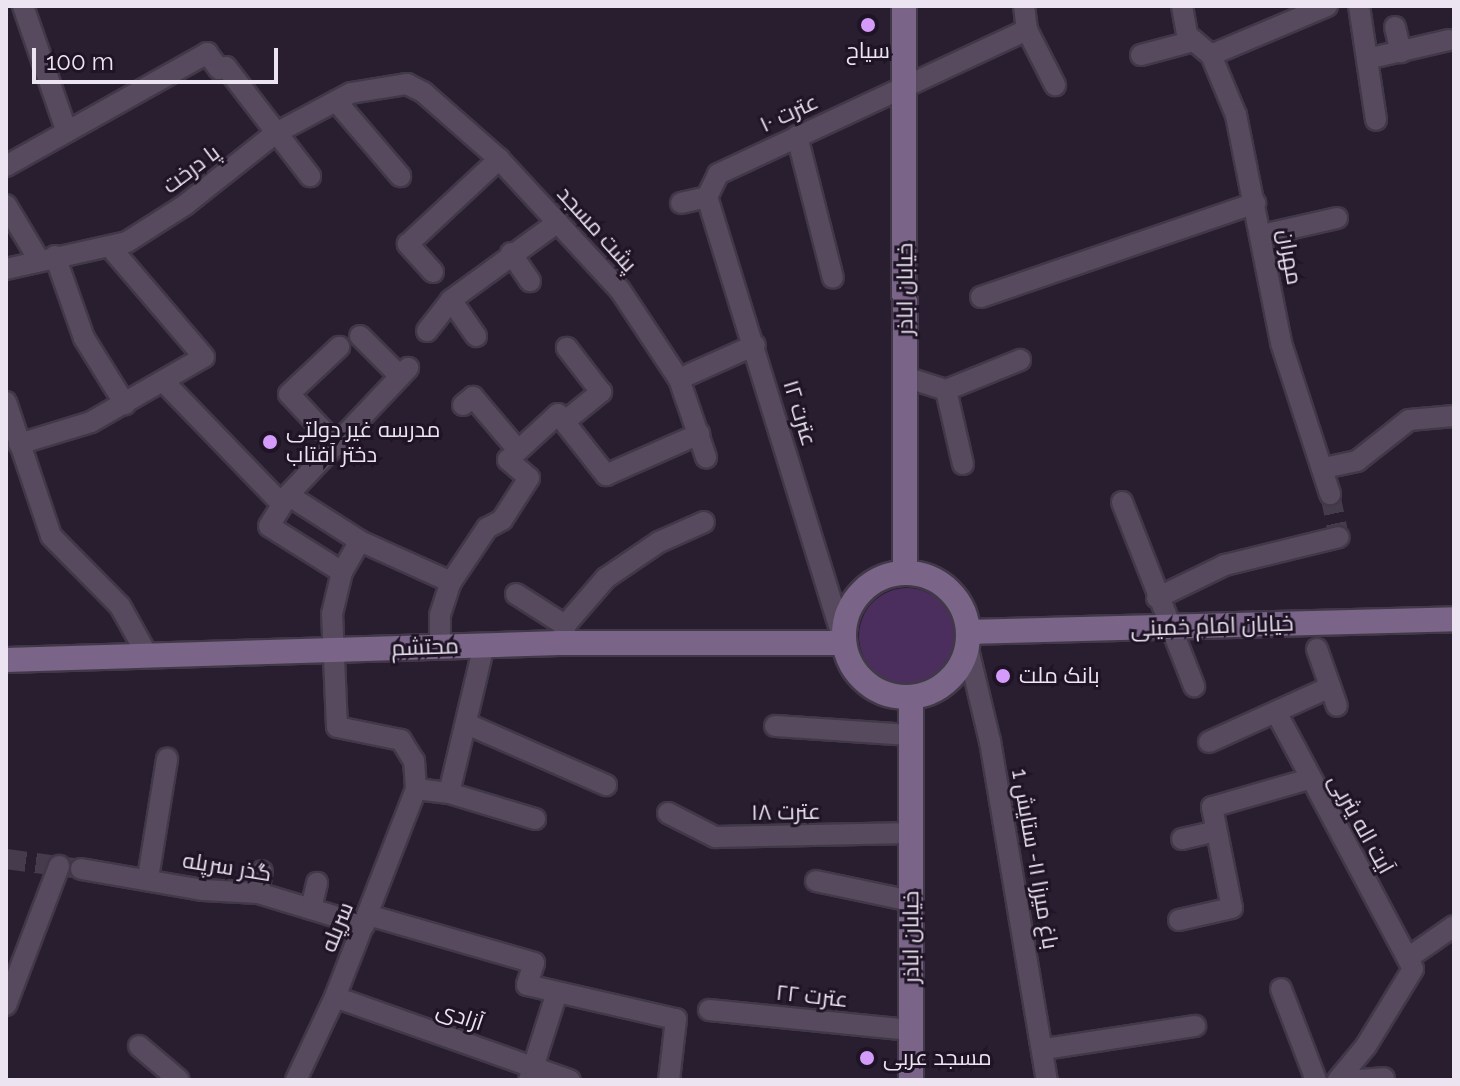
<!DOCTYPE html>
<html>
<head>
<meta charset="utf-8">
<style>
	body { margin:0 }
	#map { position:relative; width:1460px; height:1086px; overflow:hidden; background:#291d30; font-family:Raleway,Cairo,sans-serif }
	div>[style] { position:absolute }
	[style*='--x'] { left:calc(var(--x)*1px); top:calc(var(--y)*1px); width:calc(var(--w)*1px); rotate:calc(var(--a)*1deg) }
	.green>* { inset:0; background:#4b2e5e }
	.round { border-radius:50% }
	.street-tunnel>* { height:20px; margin-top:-10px; transform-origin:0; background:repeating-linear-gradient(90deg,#463b4d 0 20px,transparent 0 30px) }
	.roads { filter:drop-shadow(2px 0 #413848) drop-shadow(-2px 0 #413848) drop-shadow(0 2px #413848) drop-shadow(0 -2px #413848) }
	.street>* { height:20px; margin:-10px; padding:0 10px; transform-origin:10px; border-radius:10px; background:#574a5f }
	.secondary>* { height:24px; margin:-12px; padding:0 12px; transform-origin:12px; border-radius:12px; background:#7a6488 }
	.secondary>.ring { margin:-12px; padding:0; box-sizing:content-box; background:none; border:24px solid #7a6488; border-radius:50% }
	.dots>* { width:22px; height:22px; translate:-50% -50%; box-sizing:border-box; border:4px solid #1f1426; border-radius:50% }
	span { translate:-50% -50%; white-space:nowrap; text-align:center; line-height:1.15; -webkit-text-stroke:6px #1f1426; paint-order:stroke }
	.poi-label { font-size:22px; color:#ece5f1 }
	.left { translate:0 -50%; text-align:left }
	.street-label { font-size:22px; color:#ece5f1 }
	.frame { position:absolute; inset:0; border:8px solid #ece5f1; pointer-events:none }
	.scale { position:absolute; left:32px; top:48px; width:246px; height:36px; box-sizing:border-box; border:4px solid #ece5f1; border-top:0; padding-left:10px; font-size:24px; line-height:28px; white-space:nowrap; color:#ece5f1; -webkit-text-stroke:6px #1f1426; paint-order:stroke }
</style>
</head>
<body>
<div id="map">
	<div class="green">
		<i class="round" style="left:859px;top:588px;width:96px;height:96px"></i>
	</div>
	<div class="street-tunnel">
		<i style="--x:1330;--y:494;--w:44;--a:78.2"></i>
		<i style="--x:6;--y:859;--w:76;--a:7.6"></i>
	</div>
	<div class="roads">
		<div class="street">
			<i style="--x:23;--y:6;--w:133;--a:70.8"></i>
			<i style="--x:1024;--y:6;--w:24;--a:83"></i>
			<i style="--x:1027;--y:30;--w:62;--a:63"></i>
			<i style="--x:1182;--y:6;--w:29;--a:80"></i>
			<i style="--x:1187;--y:35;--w:31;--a:40"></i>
			<i style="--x:1211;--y:55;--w:65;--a:67.4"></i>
			<i style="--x:1236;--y:115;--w:232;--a:78.8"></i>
			<i style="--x:1281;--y:343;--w:159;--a:72"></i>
			<i style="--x:1359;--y:6;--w:115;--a:81.5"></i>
			<i style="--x:1395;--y:27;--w:26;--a:77"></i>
			<i style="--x:1141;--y:55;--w:55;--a:-14.8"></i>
			<i style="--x:1211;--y:55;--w:126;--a:-22.9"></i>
			<i style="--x:1367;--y:59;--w:84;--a:-13"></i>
			<i style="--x:336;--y:101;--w:99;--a:49.5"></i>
			<i style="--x:797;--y:136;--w:146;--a:75.8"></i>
			<i style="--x:6;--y:166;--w:231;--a:-29.3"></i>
			<i style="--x:207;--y:53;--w:20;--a:53"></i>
			<i style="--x:219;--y:69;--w:7;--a:-16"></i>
			<i style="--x:226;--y:67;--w:138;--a:52.4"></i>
			<i style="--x:707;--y:197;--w:467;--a:72.9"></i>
			<i style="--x:707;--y:197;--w:25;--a:-64"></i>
			<i style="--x:718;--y:174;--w:341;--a:-25"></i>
			<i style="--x:681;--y:203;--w:27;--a:-13"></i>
			<i style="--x:6;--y:205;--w:64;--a:59"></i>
			<i style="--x:1262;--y:235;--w:77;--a:-12.8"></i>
			<i style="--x:511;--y:253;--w:34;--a:56"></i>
			<i style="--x:55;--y:256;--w:87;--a:70.5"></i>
			<i style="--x:84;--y:338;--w:78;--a:58.2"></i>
			<i style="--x:6;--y:269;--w:124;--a:-12.6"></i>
			<i style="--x:127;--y:242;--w:69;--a:-32.5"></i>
			<i style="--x:185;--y:205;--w:116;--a:-38.4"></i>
			<i style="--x:276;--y:133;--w:85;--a:-28.1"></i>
			<i style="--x:351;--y:93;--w:57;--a:-9.1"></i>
			<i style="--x:407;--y:84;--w:18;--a:27"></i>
			<i style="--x:423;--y:92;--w:101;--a:41.4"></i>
			<i style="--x:499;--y:159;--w:178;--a:47.3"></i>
			<i style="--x:620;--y:290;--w:107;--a:56.5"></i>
			<i style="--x:679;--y:379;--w:83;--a:70.9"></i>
			<i style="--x:433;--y:272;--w:38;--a:-132"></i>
			<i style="--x:408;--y:244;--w:125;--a:-43"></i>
			<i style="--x:981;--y:297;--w:290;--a:-18.9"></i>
			<i style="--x:451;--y:300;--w:44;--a:55.2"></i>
			<i style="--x:427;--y:331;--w:39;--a:-52"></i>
			<i style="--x:451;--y:300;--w:132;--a:-36.1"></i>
			<i style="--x:360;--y:336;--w:57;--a:45"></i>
			<i style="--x:905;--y:377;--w:43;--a:17.6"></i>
			<i style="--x:946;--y:390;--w:80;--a:-22.1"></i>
			<i style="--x:679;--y:379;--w:83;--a:-24.1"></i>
			<i style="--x:165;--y:383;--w:168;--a:46"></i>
			<i style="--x:946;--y:390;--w:76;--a:77.1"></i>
			<i style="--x:6;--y:402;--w:141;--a:71.4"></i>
			<i style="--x:51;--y:536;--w:98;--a:45.4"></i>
			<i style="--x:120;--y:606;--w:57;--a:60.8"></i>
			<i style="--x:463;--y:405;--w:13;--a:-39"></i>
			<i style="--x:473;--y:397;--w:70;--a:49.7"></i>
			<i style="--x:564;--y:422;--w:48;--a:-39"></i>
			<i style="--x:601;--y:392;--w:56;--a:-127.7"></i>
			<i style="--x:335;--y:443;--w:67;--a:-133.2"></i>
			<i style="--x:289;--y:394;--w:69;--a:-43.2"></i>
			<i style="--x:19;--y:444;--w:75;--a:-17"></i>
			<i style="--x:91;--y:422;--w:130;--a:-29.9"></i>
			<i style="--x:204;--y:357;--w:145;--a:-130.5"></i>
			<i style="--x:1324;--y:468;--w:34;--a:-12"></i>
			<i style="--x:1357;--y:461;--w:66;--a:-38.3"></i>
			<i style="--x:1409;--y:420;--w:45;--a:-5.1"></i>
			<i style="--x:288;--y:495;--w:85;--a:32.6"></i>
			<i style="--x:360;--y:541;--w:100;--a:24.3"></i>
			<i style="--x:1122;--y:502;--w:198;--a:68.6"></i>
			<i style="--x:342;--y:572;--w:86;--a:-147.8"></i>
			<i style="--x:269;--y:526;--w:36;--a:-58"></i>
			<i style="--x:288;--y:495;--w:175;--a:-46.6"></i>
			<i style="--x:516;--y:594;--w:59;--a:32.6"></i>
			<i style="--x:1157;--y:598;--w:76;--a:-25.9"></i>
			<i style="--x:1225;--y:565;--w:117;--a:-13.8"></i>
			<i style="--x:560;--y:643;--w:21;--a:-71"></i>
			<i style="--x:567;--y:623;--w:60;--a:-49.1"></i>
			<i style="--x:606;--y:578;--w:64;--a:-34.2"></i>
			<i style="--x:659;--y:542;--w:49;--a:-24"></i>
			<i style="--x:440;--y:647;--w:32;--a:-90"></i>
			<i style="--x:440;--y:615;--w:35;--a:-72"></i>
			<i style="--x:451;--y:582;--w:65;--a:-56.3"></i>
			<i style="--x:487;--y:528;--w:17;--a:-28"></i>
			<i style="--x:502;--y:520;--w:50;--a:-57.3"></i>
			<i style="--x:529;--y:478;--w:28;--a:-139"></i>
			<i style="--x:508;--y:460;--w:68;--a:-42.6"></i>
			<i style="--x:558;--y:414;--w:78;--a:51.8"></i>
			<i style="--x:606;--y:475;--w:102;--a:-23.8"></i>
			<i style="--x:968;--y:649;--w:95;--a:76.6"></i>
			<i style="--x:990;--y:741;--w:344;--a:80.5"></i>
			<i style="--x:1317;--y:649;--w:60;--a:70.7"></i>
			<i style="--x:1276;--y:712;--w:291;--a:61.9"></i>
			<i style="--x:1413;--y:969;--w:90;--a:121.4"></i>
			<i style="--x:1366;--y:1046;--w:44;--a:129.5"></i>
			<i style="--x:467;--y:724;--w:152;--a:23.7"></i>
			<i style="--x:775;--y:726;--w:136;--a:3.8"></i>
			<i style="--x:1209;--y:742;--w:133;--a:-24.4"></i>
			<i style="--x:416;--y:789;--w:33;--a:7"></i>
			<i style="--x:449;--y:793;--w:152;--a:-76.7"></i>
			<i style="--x:449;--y:793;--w:90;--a:16.8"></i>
			<i style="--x:668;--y:813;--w:53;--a:27.1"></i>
			<i style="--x:715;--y:837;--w:196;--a:-1.2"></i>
			<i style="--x:1182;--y:839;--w:35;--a:-13"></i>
			<i style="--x:81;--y:869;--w:124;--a:9.8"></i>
			<i style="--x:203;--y:890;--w:55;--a:3.1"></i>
			<i style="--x:258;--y:893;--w:111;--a:16.8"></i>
			<i style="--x:148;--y:878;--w:121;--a:-80.9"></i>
			<i style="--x:816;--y:881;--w:97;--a:11.9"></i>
			<i style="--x:258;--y:893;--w:22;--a:-80"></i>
			<i style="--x:311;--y:909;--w:27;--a:-77"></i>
			<i style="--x:368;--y:915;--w:173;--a:16.1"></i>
			<i style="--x:534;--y:963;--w:23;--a:108"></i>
			<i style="--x:527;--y:985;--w:153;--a:12.9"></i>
			<i style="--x:676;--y:1019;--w:61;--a:96.5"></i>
			<i style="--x:1179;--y:920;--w:54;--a:-12.8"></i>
			<i style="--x:1232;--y:908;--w:103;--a:-101.2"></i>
			<i style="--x:1212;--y:807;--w:101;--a:-16.1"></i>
			<i style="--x:1408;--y:958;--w:56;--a:-34.8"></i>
			<i style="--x:1281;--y:989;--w:97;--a:69"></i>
			<i style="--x:335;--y:997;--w:249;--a:19.5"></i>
			<i style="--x:6;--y:1005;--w:149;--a:-69.1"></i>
			<i style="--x:709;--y:1010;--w:203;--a:5.7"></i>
			<i style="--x:139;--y:1046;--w:52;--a:40.4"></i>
			<i style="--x:1044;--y:1049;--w:153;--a:-8.7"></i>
			<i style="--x:296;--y:1080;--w:92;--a:-64.8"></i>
			<i style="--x:335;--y:997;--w:223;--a:-68.7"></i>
			<i style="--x:416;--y:789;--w:28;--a:-94"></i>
			<i style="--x:414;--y:761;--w:25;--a:-122"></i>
			<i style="--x:401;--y:740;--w:65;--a:-168.5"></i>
			<i style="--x:337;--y:727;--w:113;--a:-92.5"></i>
			<i style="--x:332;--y:614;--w:43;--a:-76.6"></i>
			<i style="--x:342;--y:572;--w:36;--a:-60"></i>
			<i style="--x:529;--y:1080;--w:92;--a:-72.3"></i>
			<i style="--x:1358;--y:1080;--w:26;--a:-4"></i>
		</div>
		<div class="secondary">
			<i style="--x:904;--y:6;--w:566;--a:89.9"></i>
			<i class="ring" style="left:844px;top:573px;width:100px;height:100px"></i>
			<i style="--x:969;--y:632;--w:485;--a:-1.5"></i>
			<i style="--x:6;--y:660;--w:554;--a:-1.76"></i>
			<i style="--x:560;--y:643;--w:284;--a:0"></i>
			<i style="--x:911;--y:697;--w:383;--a:90"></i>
		</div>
	</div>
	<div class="dots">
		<i style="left:868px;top:25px;background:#d59bfa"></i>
		<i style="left:270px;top:442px;background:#d59bfa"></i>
		<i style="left:1003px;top:676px;background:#d59bfa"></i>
		<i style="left:867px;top:1058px;background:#d59bfa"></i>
	</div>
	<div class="poi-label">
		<span style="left:868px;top:51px">سیاح</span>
		<span class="left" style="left:286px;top:442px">مدرسه غیر دولتی<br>دختر آفتاب</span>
		<span class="left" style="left:1019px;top:676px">بانک ملت</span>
		<span class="left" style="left:883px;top:1058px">مسجد عربی</span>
	</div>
	<div class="street-label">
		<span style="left:789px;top:113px;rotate:-25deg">عترت ۱۰</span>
		<span style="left:191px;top:169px;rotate:-37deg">پا درخت</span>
		<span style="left:597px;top:229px;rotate:48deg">پشت مسجد</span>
		<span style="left:1290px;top:257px;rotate:80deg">مهران</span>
		<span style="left:905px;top:289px;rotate:-90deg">خیابان اباذر</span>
		<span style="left:800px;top:413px;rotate:73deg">عترت ۱۲</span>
		<span style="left:1212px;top:626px;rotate:-2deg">خیابان امام خمینی</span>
		<span style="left:425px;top:647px;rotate:-2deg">محتشم</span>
		<span style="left:786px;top:812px;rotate:-1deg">عترت ۱۸</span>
		<span style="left:1361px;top:824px;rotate:61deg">آیت اله یثربی</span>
		<span style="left:1035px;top:859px;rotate:80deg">باغ میرزا ۱۱- ستایش 1</span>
		<span style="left:227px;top:867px;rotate:9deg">گذر سرپله</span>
		<span style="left:337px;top:927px;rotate:-68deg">سرپله</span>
		<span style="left:911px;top:937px;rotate:-90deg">خیابان اباذر</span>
		<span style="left:812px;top:996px;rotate:6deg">عترت ۲۲</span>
		<span style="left:460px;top:1016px;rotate:19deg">آزادی</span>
	</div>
	<div class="frame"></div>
	<div class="scale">100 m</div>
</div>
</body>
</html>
